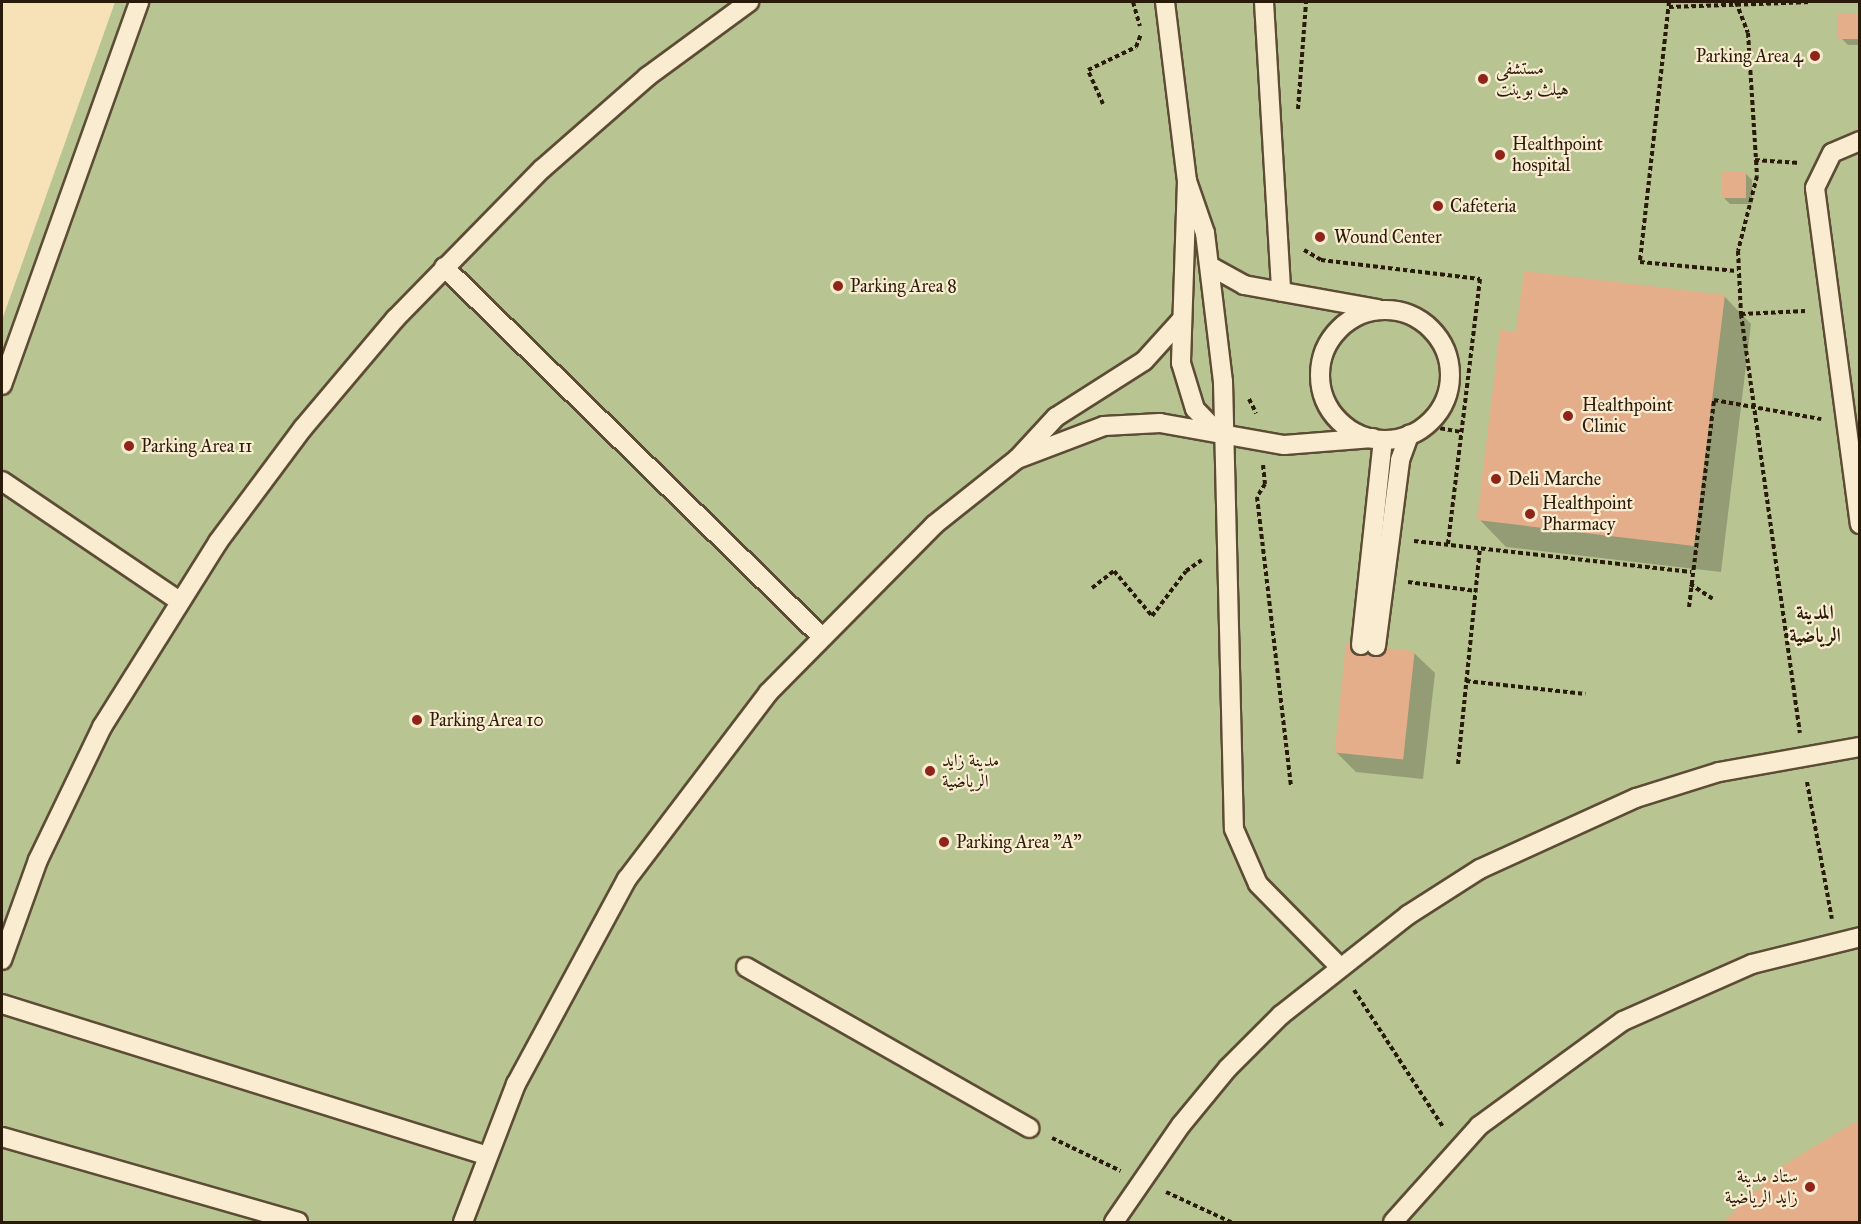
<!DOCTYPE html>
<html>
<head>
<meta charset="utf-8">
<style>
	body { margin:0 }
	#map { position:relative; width:1861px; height:1224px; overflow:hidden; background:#f6e2b6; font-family:"IM FELL Great Primer",Amiri,serif }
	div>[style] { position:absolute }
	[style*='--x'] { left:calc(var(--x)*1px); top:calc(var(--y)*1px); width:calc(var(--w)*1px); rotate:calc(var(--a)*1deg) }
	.green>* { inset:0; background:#b8c491 }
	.shadow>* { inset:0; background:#0003 }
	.building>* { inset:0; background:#e4ae8b; transform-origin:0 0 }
	.path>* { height:4px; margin-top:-2px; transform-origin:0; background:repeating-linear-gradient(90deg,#2a1a0a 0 4.5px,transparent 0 7.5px) }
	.roads { filter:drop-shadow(2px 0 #5d4c35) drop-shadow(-2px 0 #5d4c35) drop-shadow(0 2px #5d4c35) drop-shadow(0 -2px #5d4c35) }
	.service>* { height:18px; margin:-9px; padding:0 9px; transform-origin:9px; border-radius:9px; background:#f9ecd0 }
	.service>.ring { margin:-9px; padding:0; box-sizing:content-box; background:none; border:18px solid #f9ecd0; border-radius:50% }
	.dots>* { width:16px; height:16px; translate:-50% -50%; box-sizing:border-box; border:3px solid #f9ecd0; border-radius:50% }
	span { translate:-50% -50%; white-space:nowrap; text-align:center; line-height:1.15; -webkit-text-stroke:4.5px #f9ecd0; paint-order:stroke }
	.poi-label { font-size:18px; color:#2a1a0a }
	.right { translate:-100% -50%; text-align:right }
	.left { translate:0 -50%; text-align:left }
	.neighbourhood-label { font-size:20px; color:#2a1a0a; font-weight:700 }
	.frame { position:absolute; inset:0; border:3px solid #2a1a0a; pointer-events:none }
</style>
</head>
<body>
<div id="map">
	<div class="green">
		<i style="clip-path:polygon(115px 2px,1859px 2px,1859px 1222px,2px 1222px,2px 320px)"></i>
	</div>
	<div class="shadow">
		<i style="clip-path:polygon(1860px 17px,1860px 45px,1848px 45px,1841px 38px)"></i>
		<i style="clip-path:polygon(1745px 173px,1752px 180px,1752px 204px,1730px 204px,1723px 197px)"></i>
		<i style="clip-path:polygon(1724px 296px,1751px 324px,1721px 572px,1506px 547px,1479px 519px,1518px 334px)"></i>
		<i style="clip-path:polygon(1414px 653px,1435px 673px,1423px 779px,1356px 772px,1335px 751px)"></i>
		<i style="clip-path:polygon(1860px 1120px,1860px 1222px,1727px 1222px,1783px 1167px)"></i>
	</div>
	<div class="building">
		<i style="left:1860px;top:14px;width:25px;height:22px;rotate:90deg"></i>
		<i style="left:1722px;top:172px;width:24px;height:26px"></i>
		<i style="clip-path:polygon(1524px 271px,1725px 295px,1694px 546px,1477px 520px,1500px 330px,1516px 332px)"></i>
		<i style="left:1346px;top:644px;width:69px;height:109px;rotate:6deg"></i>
		<i style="clip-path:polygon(1860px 1119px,1860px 1222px,1723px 1222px,1782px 1166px)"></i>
	</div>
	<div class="path">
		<i style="--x:1133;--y:2;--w:25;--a:74"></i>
		<i style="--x:1669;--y:2;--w:262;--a:96.4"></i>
		<i style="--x:1640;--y:262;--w:97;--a:5.3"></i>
		<i style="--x:1736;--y:2;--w:33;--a:69"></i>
		<i style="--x:1748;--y:33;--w:143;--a:86.4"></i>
		<i style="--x:1757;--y:176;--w:77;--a:104.2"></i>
		<i style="--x:1738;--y:251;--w:63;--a:87.3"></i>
		<i style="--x:1741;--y:314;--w:423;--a:82"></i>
		<i style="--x:1669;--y:7;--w:142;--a:-2"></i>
		<i style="--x:1103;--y:104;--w:37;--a:-114"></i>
		<i style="--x:1088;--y:70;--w:53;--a:-25.6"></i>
		<i style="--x:1136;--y:47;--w:14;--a:-69"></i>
		<i style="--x:1298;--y:109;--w:107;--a:-85.7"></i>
		<i style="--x:1755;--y:160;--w:45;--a:3.8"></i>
		<i style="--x:1304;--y:250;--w:20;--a:30"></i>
		<i style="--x:1321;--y:260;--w:160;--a:6.8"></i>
		<i style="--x:1480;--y:279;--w:268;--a:96.9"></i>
		<i style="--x:1741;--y:314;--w:65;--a:-2.6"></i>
		<i style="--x:1249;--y:399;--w:16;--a:63"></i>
		<i style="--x:1433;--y:427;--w:28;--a:10"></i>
		<i style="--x:1263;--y:465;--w:19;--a:84"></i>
		<i style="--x:1265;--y:484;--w:15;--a:122"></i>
		<i style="--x:1257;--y:497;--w:292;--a:83.3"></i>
		<i style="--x:1414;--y:541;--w:279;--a:6.4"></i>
		<i style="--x:1408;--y:582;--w:69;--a:7.5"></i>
		<i style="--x:1690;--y:584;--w:27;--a:33"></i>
		<i style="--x:1092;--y:588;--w:28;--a:-38"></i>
		<i style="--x:1114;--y:571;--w:59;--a:49.8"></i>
		<i style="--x:1152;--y:616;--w:56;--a:-52.9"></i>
		<i style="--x:1186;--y:571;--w:19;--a:-35"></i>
		<i style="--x:1689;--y:607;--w:209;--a:-83.1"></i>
		<i style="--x:1714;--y:400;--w:109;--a:10.1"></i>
		<i style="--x:1466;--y:681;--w:120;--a:6.2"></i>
		<i style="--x:1458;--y:764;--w:217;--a:-84.2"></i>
		<i style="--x:1807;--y:782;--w:139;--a:79.7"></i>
		<i style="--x:1354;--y:990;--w:163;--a:57"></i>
		<i style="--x:1052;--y:1138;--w:76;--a:25.6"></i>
		<i style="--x:1166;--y:1192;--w:72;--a:24.8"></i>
	</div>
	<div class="roads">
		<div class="service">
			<i style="--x:1165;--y:2;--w:180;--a:83"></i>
			<i style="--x:1187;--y:181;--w:182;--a:91.9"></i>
			<i style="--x:1181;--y:363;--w:48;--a:73.1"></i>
			<i style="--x:1195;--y:409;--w:33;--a:46"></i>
			<i style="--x:1264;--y:2;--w:290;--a:86.6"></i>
			<i style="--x:1860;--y:141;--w:30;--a:157"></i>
			<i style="--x:1832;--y:153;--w:39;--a:116"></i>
			<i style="--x:1815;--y:188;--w:339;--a:82.4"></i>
			<i style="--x:1187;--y:181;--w:55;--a:70.9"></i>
			<i style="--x:1205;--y:233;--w:150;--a:83.1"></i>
			<i style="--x:1223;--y:382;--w:447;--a:88.6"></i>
			<i style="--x:1234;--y:829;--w:60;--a:66.4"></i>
			<i style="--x:1258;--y:884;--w:115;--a:45.4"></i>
			<i style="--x:1210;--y:266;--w:39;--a:29"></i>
			<i style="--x:1244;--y:285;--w:136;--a:10.2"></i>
			<i style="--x:444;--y:267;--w:528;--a:44.39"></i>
			<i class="ring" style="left:1320px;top:310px;width:112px;height:112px"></i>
			<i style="--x:2;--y:385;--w:407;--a:-70.3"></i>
			<i style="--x:1018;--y:458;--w:56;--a:-47.2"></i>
			<i style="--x:1056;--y:417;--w:104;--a:-32.5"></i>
			<i style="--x:1144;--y:361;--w:55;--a:-47.9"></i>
			<i style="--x:2;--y:481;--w:214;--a:34.1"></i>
			<i style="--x:1361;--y:645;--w:206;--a:-83.9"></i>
			<i style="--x:1376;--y:646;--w:188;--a:-82.6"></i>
			<i style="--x:1400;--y:460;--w:27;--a:-70"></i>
			<i style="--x:2;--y:960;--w:106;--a:-70.2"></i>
			<i style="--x:38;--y:860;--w:148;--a:-64.3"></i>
			<i style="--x:102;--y:727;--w:218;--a:-57.9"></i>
			<i style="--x:218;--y:542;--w:142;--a:-53.3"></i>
			<i style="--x:303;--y:428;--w:143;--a:-49.8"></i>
			<i style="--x:395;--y:319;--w:210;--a:-45.6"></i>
			<i style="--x:542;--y:169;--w:140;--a:-41.2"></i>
			<i style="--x:647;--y:77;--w:127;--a:-36.3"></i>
			<i style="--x:746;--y:967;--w:326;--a:29.6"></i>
			<i style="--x:2;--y:1004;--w:506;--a:17.36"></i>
			<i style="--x:2;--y:1137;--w:308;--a:16"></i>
			<i style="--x:463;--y:1222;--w:148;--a:-69"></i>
			<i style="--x:516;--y:1084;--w:233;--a:-61.6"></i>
			<i style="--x:627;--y:879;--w:233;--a:-52.8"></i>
			<i style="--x:768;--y:693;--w:236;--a:-45.3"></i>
			<i style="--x:934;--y:525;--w:106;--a:-38.5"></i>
			<i style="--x:1017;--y:459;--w:93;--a:-20.8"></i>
			<i style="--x:1104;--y:426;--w:56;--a:-3.1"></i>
			<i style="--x:1160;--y:423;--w:126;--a:10.1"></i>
			<i style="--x:1284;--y:445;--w:89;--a:-4.5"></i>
			<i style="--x:1114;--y:1222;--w:118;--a:-55.4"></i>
			<i style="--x:1181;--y:1125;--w:74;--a:-50.5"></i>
			<i style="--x:1228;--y:1068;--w:75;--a:-45"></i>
			<i style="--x:1281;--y:1015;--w:162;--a:-38.2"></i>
			<i style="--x:1408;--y:915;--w:85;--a:-32.6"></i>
			<i style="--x:1480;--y:869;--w:171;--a:-24.5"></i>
			<i style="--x:1636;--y:798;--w:87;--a:-17.4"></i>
			<i style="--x:1719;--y:772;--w:143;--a:-10.1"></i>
			<i style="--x:1393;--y:1222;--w:129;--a:-48.1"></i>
			<i style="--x:1479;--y:1126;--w:178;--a:-36.1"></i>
			<i style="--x:1623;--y:1021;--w:141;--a:-23.8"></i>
			<i style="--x:1752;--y:964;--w:111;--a:-14"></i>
		</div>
	</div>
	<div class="dots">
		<i style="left:1815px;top:56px;background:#8f2418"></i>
		<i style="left:1483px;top:79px;background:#8f2418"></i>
		<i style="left:1500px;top:155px;background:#8f2418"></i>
		<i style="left:1438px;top:206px;background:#8f2418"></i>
		<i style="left:1320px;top:237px;background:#8f2418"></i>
		<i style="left:838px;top:286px;background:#8f2418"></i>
		<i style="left:1568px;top:416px;background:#8f2418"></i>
		<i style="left:129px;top:446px;background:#8f2418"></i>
		<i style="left:1496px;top:479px;background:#8f2418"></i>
		<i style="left:1530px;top:514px;background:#8f2418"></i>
		<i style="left:417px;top:720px;background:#8f2418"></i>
		<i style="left:930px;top:771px;background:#8f2418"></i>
		<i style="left:944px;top:842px;background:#8f2418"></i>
		<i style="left:1810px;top:1187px;background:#8f2418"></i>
	</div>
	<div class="poi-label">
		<span class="right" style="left:1803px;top:56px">Parking Area 4</span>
		<span class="left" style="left:1496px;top:79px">مستشفى<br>هيلث بوينت</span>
		<span class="left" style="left:1512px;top:155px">Healthpoint<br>hospital</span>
		<span class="left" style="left:1450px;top:206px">Cafeteria</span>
		<span class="left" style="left:1334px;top:237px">Wound Center</span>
		<span class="left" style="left:850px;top:286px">Parking Area 8</span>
		<span class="left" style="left:1582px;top:416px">Healthpoint<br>Clinic</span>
		<span class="left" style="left:141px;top:446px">Parking Area 11</span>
		<span class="left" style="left:1508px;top:479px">Deli Marche</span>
		<span class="left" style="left:1542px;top:514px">Healthpoint<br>Pharmacy</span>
		<span class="left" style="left:429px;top:720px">Parking Area 10</span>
		<span class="left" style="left:942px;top:771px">مدينة زايد<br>الرياضية</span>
		<span class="left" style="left:956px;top:842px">Parking Area "A"</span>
		<span class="right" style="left:1798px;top:1187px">ستاد مدينة<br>زايد الرياضية</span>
	</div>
	<div class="neighbourhood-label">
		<span style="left:1815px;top:624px">المدينة<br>الرياضية</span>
	</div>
	<div class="frame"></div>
</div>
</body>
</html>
